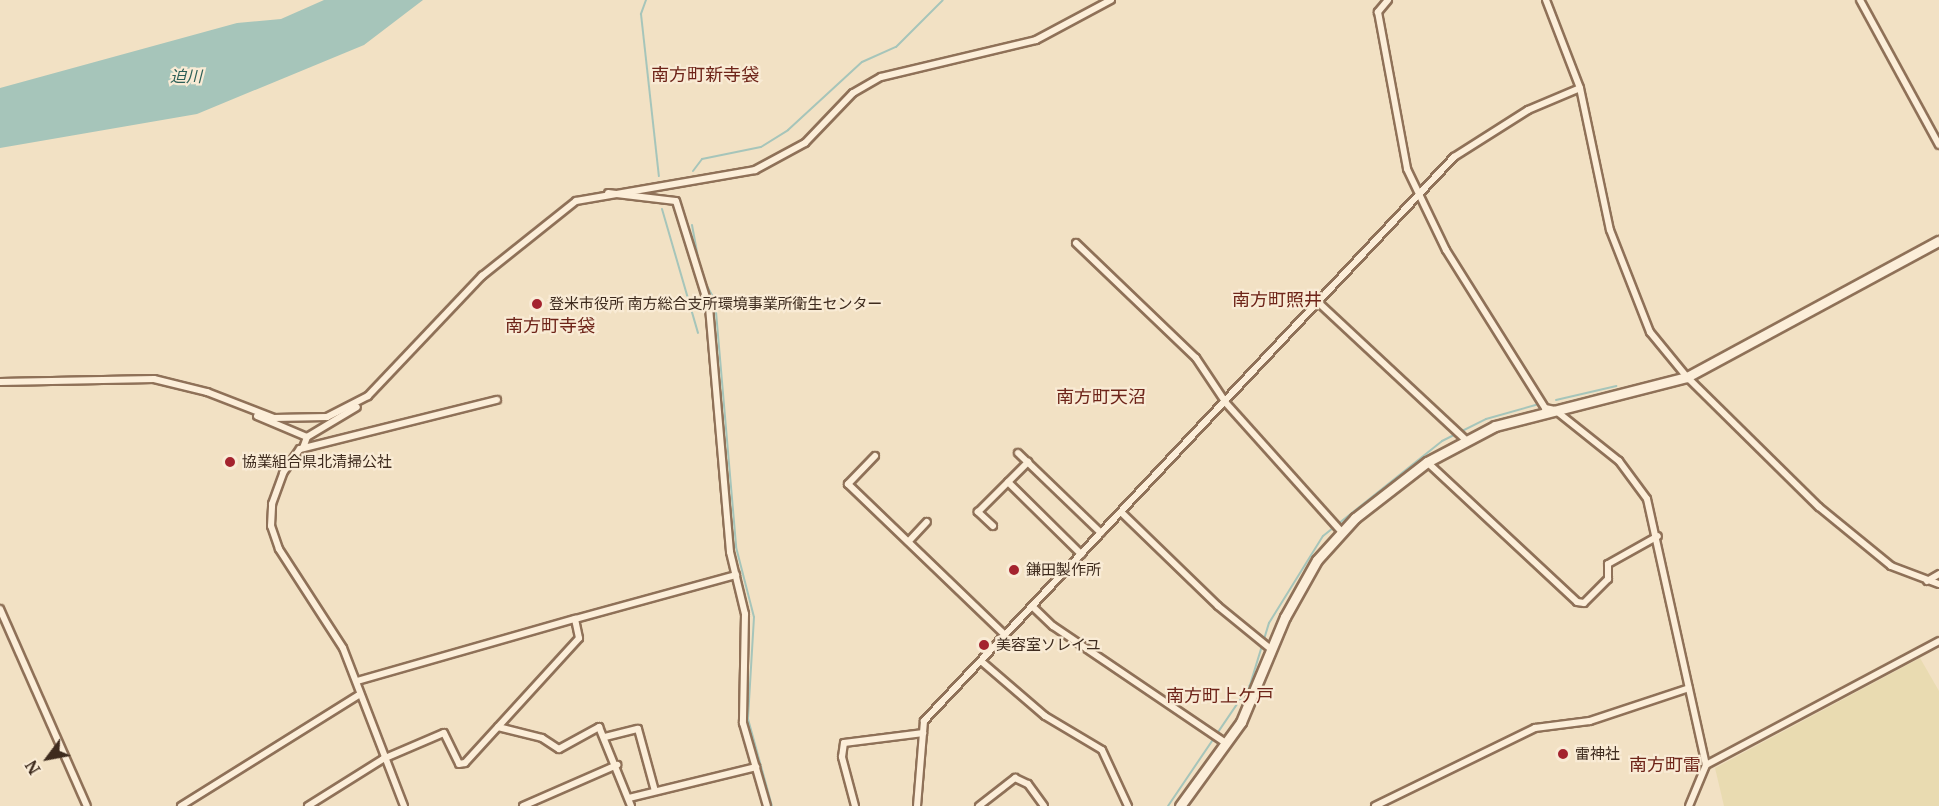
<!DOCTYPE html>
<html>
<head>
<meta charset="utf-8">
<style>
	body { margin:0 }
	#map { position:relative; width:1939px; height:806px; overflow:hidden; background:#f2e1c4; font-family:Merriweather,"Noto Sans JP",serif }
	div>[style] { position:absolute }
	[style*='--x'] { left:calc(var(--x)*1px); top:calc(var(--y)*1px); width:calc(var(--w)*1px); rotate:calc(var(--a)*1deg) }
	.farmland>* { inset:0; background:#e9dbb1 }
	.water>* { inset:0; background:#a6c5ba }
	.stream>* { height:2px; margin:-1px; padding:0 1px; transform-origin:1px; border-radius:1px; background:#a6c5ba }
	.roads { filter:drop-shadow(2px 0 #8f7158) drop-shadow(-2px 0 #8f7158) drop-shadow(0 2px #8f7158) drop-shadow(0 -2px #8f7158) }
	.street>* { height:6px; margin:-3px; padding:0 3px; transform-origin:3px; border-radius:3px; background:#fceed9 }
	.secondary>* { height:9px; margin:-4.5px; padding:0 4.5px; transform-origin:4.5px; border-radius:4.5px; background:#fceed9 }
	.dots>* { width:16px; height:16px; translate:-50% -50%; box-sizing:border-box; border:3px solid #f9ebd5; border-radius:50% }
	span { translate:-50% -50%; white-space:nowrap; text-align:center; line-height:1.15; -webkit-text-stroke:4.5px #f9ebd5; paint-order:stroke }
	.poi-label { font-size:15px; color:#3e2b1e }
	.left { translate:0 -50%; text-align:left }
	.water-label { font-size:16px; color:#2c5f57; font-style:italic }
	.quarter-label { font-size:18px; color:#6e2419 }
	.north { position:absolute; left:18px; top:728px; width:60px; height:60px; -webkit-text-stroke:4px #f9ebd5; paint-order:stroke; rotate:238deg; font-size:16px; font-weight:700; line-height:24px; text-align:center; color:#3e2b1e }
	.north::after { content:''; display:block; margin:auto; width:21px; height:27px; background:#3e2b1e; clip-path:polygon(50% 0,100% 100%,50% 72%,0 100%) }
</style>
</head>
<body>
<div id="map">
	<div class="farmland">
		<i style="clip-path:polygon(1920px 658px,1939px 691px,1939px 806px,1724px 806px,1715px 768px)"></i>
	</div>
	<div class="water">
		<i style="clip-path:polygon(324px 0,423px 0,364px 45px,197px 114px,0 148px,0 88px,237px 23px,281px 19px)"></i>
	</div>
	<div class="stream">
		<i style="--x:646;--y:0;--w:15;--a:110"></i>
		<i style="--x:641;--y:14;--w:163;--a:83.7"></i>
		<i style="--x:693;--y:171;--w:15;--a:-53"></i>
		<i style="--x:702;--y:159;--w:60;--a:-11.5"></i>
		<i style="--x:761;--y:147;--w:32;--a:-32"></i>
		<i style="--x:788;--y:130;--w:100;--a:-42.6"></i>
		<i style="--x:862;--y:62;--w:37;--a:-24"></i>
		<i style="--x:896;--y:47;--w:66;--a:-45"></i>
		<i style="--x:662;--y:209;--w:129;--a:73.8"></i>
		<i style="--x:692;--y:225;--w:44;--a:79.5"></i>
		<i style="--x:702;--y:277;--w:26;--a:61"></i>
		<i style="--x:715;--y:300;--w:248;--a:85.1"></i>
		<i style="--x:736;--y:547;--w:72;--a:75.6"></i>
		<i style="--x:754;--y:617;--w:102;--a:93.4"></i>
		<i style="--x:748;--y:719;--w:90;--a:74.6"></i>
		<i style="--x:1556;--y:400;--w:62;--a:-13.1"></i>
		<i style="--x:1168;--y:806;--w:146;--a:-55.9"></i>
		<i style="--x:1250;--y:685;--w:65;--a:-73"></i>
		<i style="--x:1269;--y:623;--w:102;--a:-58.2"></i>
		<i style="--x:1323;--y:536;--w:152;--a:-38.6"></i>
		<i style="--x:1442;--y:441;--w:49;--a:-26.6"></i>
		<i style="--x:1486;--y:419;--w:55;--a:-15.8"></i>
	</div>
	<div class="roads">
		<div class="street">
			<i style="--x:1388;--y:0;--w:16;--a:130"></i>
			<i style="--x:1378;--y:12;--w:160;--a:79.5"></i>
			<i style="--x:1407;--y:169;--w:90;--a:64.3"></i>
			<i style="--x:1446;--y:250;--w:186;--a:57.9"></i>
			<i style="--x:1545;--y:408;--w:10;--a:11"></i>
			<i style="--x:1555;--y:410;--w:82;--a:38.6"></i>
			<i style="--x:1619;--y:461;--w:47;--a:53.6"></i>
			<i style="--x:1647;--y:499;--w:272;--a:77.5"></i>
			<i style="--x:1706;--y:765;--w:44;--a:112.5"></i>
			<i style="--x:1546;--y:0;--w:94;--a:68.9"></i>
			<i style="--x:1580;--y:88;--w:145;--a:78.1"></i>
			<i style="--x:1610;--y:230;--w:110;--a:68.6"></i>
			<i style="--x:1650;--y:332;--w:58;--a:50.6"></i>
			<i style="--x:1687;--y:377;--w:185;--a:44.6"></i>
			<i style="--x:1819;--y:507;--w:93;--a:39.3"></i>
			<i style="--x:1891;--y:566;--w:51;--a:20.6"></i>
			<i style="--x:1860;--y:0;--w:165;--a:61.4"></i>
			<i style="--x:608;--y:193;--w:68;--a:6.7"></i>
			<i style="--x:676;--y:201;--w:111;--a:72.7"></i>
			<i style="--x:709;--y:307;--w:246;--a:85.1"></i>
			<i style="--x:730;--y:552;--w:64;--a:76.4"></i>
			<i style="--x:745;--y:614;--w:109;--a:91.1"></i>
			<i style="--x:743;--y:723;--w:86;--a:73.9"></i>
			<i style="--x:1076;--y:243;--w:166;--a:43.8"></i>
			<i style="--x:1196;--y:358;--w:54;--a:56.3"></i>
			<i style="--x:1226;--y:403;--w:172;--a:48.1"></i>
			<i style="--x:1319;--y:303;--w:200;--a:43"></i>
			<i style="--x:0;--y:382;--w:154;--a:-1.1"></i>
			<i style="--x:154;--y:379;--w:55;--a:13.8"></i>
			<i style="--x:207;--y:392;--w:72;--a:21.2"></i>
			<i style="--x:274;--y:418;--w:53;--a:-1.1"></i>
			<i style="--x:327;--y:417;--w:46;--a:-27.1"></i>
			<i style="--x:368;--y:396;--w:166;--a:-46.5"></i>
			<i style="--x:482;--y:276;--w:120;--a:-38.6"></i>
			<i style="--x:576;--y:201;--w:182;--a:-9.8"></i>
			<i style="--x:755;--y:170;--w:57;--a:-28.4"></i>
			<i style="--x:805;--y:143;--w:69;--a:-46.2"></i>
			<i style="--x:853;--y:93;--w:32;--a:-30"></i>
			<i style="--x:881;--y:77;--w:159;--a:-13.4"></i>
			<i style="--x:1036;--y:40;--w:85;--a:-28.1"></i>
			<i style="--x:257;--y:416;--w:54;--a:22.8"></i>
			<i style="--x:303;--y:448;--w:12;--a:-70"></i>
			<i style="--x:307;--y:437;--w:58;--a:-31"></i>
			<i style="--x:1018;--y:453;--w:115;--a:43.9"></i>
			<i style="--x:875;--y:456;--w:39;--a:134"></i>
			<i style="--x:848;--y:484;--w:218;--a:43.9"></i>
			<i style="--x:1427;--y:462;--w:205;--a:43"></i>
			<i style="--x:1577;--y:602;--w:7;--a:8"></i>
			<i style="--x:1584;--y:603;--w:34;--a:-45"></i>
			<i style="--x:1608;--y:579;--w:15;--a:-90"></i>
			<i style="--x:1608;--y:564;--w:57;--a:-29.2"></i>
			<i style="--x:1008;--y:482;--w:103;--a:44.6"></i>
			<i style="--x:1121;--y:512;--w:135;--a:44.1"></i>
			<i style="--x:1218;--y:606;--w:70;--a:39.2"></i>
			<i style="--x:993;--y:526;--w:21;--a:-137"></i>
			<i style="--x:978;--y:512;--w:71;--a:-45"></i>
			<i style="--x:909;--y:541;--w:26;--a:-47"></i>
			<i style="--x:1927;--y:581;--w:14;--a:-30"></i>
			<i style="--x:1032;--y:606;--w:29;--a:44"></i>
			<i style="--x:1053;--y:626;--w:209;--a:34.1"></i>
			<i style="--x:0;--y:609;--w:215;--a:66.2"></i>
			<i style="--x:981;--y:661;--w:84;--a:40.7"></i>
			<i style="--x:1045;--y:716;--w:66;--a:30.8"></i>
			<i style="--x:1102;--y:750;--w:62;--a:65.1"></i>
			<i style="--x:357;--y:681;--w:227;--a:-15.9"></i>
			<i style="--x:498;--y:727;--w:45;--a:14"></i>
			<i style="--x:542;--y:738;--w:20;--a:33"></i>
			<i style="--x:559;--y:749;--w:46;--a:-28.8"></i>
			<i style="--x:599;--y:727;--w:85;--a:67.9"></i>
			<i style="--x:605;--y:737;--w:34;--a:-14"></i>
			<i style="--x:638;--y:729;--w:64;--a:74.7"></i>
			<i style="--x:1706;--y:765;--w:264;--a:-28"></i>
			<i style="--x:629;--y:798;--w:131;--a:-13.7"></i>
			<i style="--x:181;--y:806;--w:211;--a:-32"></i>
			<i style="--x:308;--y:806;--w:89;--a:-32.1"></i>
			<i style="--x:383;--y:759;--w:66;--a:-23.1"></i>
			<i style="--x:444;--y:733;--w:34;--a:64"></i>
			<i style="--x:459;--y:764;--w:6;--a:-9"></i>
			<i style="--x:465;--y:763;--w:169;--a:-47.6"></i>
			<i style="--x:579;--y:638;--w:19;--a:-102"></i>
			<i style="--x:575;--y:619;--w:167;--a:-15.3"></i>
			<i style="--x:404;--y:806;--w:169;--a:-111.1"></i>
			<i style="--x:343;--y:648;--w:118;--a:-122.9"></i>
			<i style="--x:279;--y:549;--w:24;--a:-109"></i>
			<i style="--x:271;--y:526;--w:22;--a:-87"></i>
			<i style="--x:272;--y:504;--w:33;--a:-70"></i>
			<i style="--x:283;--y:473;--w:29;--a:-55"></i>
			<i style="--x:300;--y:449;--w:203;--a:-14"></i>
			<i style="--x:523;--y:806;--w:103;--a:-23.6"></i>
			<i style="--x:855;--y:806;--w:51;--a:-104.9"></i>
			<i style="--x:842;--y:757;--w:14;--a:-82"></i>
			<i style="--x:844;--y:743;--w:80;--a:-7.2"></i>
			<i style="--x:917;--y:806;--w:85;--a:-85.3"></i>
			<i style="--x:924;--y:721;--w:774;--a:-46.78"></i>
			<i style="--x:1454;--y:157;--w:88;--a:-32.4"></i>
			<i style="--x:1528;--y:110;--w:56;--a:-22.9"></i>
			<i style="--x:979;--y:806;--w:46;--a:-37.9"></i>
			<i style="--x:1015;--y:778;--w:14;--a:25"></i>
			<i style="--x:1028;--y:784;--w:27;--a:54"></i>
			<i style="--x:1375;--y:806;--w:178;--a:-26"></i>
			<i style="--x:1535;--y:728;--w:55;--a:-7.3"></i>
			<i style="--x:1590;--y:721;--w:104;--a:-18.4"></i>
		</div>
		<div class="secondary">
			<i style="--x:1180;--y:806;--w:104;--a:-54"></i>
			<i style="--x:1241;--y:722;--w:114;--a:-67.3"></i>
			<i style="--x:1285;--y:617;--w:65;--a:-60.7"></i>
			<i style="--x:1317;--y:560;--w:57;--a:-47.9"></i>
			<i style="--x:1355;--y:518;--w:91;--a:-37.9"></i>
			<i style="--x:1427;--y:462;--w:77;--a:-27.9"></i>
			<i style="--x:1495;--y:426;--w:198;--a:-14.3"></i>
			<i style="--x:1687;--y:377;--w:286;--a:-28.4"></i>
		</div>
	</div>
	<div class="dots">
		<i style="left:537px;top:304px;background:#a4232e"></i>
		<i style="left:230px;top:462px;background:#a4232e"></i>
		<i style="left:1014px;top:570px;background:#a4232e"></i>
		<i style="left:984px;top:645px;background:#a4232e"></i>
		<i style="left:1563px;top:754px;background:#a4232e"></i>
	</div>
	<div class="poi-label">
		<span class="left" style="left:549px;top:304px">登米市役所 南方総合支所環境事業所衛生センター</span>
		<span class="left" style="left:242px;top:462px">協業組合県北清掃公社</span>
		<span class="left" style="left:1026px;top:570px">鎌田製作所</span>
		<span class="left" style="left:996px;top:645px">美容室ソレイユ</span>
		<span class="left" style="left:1575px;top:754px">雷神社</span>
	</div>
	<div class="water-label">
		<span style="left:186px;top:76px">迫川</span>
	</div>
	<div class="quarter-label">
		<span style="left:705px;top:75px">南方町新寺袋</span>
		<span style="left:1277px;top:300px">南方町照井</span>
		<span style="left:550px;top:326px">南方町寺袋</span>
		<span style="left:1101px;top:397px">南方町天沼</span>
		<span style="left:1220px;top:696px">南方町上ケ戸</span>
		<span style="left:1665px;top:765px">南方町雷</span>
	</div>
	<div class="north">N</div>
</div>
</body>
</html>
